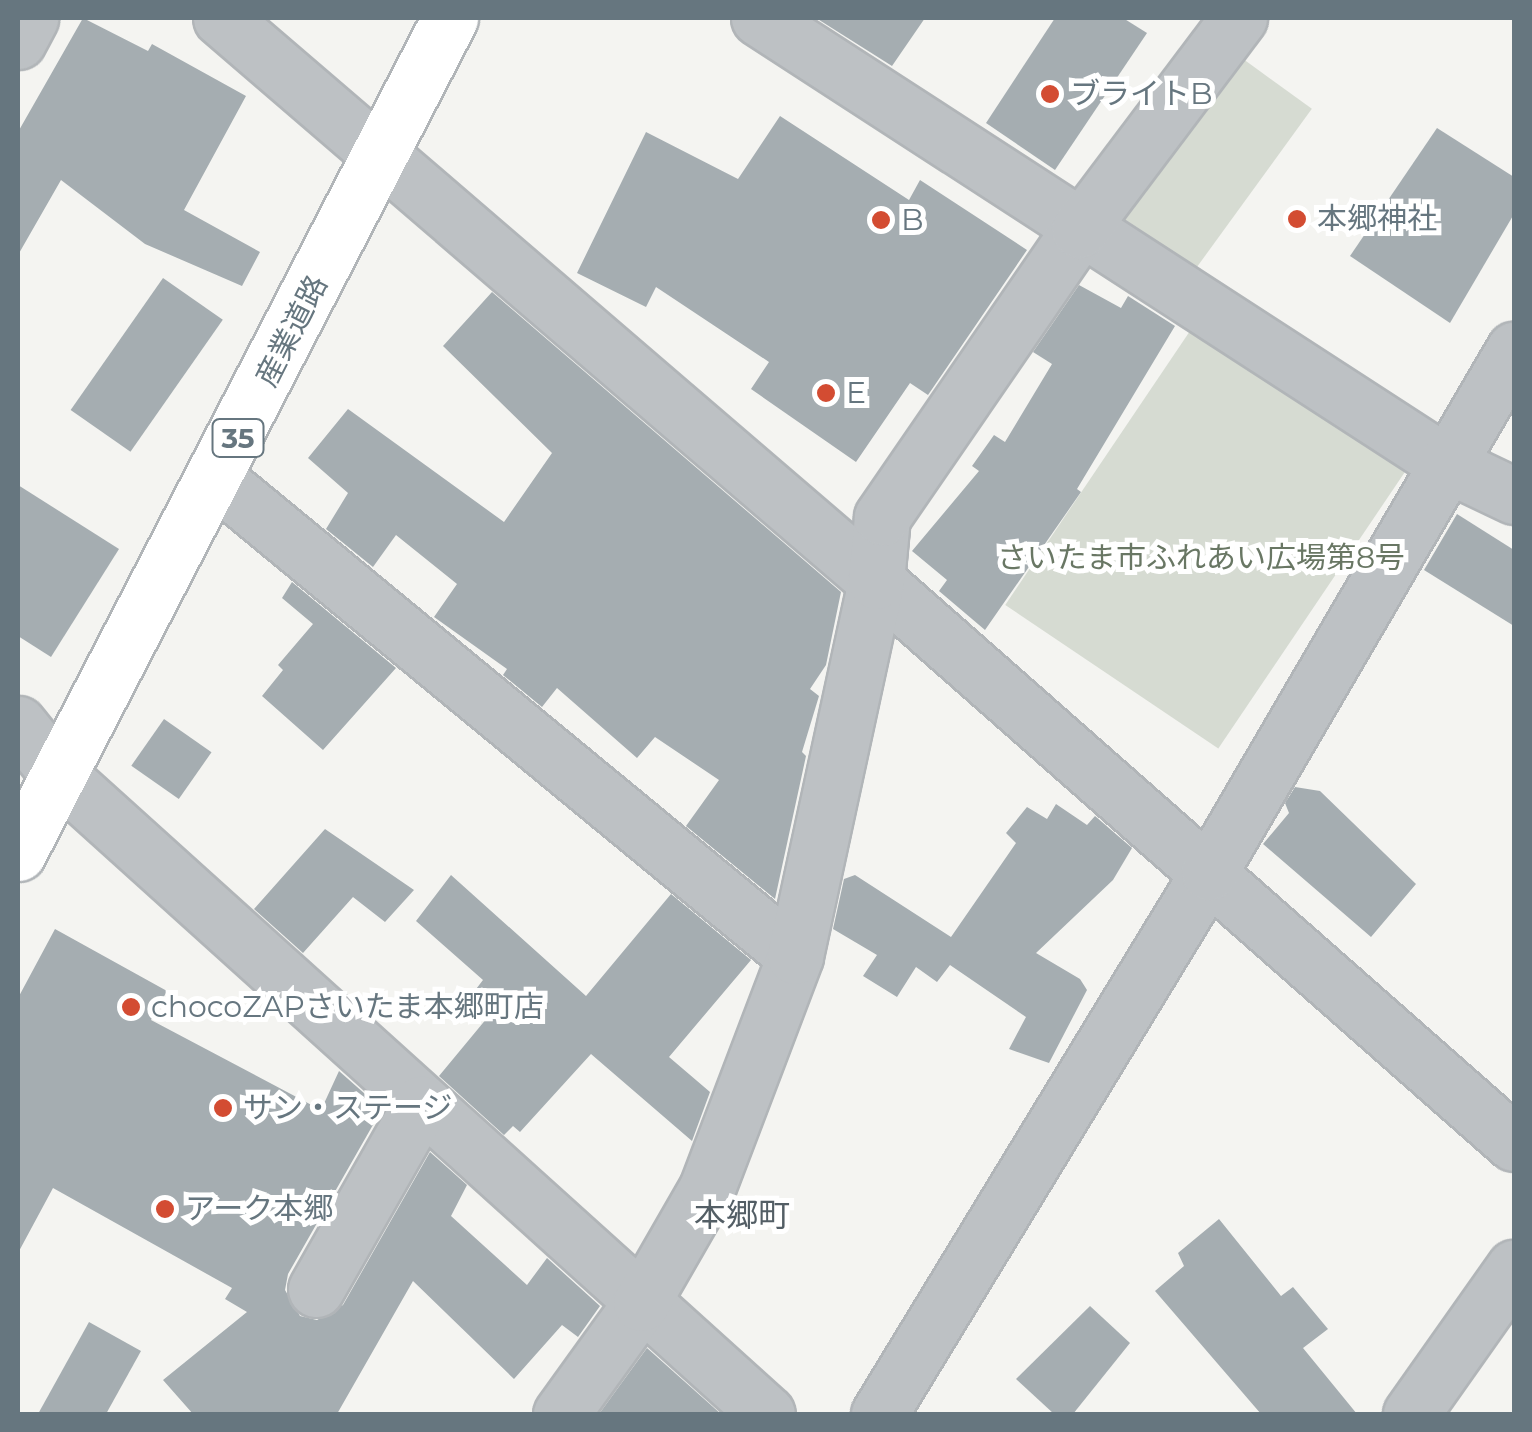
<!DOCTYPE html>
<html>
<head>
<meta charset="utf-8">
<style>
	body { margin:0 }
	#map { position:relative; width:1532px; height:1432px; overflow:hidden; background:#f4f4f1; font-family:Montserrat,"Noto Sans JP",sans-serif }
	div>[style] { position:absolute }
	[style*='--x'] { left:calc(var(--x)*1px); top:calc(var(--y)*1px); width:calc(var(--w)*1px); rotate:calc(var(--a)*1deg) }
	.green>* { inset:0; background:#d6dbd2; transform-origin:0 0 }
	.building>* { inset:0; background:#a5adb1; transform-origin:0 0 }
	.roads { filter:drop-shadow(2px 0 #b1b5b8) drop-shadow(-2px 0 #b1b5b8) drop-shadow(0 2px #b1b5b8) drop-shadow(0 -2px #b1b5b8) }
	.minor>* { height:55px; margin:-27.5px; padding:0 27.5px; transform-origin:27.5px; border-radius:27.5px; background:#bdc1c4 }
	.major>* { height:55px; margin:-27.5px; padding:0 27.5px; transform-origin:27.5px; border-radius:27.5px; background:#fff }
	.dots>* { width:28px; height:28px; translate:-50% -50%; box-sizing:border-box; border:5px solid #fff; border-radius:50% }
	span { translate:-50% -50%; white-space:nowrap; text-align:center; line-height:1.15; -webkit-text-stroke:10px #fff; paint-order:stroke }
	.shield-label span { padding:2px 8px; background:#fff; border:2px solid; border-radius:8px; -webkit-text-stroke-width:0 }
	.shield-label { font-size:28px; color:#66767f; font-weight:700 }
	.poi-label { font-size:30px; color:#66767f }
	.left { translate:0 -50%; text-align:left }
	.street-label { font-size:30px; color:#66767f }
	.park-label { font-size:30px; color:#697764 }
	.neighbourhood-label { font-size:32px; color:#535e65 }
	.frame { position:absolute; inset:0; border:20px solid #66767f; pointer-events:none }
</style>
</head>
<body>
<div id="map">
	<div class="green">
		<i style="left:1235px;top:53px;width:95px;height:210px;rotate:36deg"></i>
		<i style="left:1192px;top:328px;width:257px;height:334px;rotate:34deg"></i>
	</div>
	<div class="building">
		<i style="clip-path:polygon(83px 18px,148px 51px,152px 44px,246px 96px,184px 210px,260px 252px,242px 286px,145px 244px,61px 180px,18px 255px,18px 132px)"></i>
		<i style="clip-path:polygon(816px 18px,925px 18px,892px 66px)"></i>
		<i style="clip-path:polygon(1055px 18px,1123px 18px,1147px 33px,1055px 170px,986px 123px)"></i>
		<i style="clip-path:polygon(780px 116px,909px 200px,920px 180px,1027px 250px,928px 395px,910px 383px,856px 462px,751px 389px,769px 362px,656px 287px,646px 307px,577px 273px,646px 132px,738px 179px)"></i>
		<i style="clip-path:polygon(1437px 128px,1514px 177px,1514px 214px,1450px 323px,1350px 256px)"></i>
		<i style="left:163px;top:278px;width:73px;height:161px;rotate:35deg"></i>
		<i style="clip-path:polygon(1079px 285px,1121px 308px,1128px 296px,1175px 326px,1077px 489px,1081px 492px,985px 630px,939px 591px,947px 580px,912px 551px,979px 471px,972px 466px,994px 435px,1005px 442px,1052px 364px,1033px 352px)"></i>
		<i style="clip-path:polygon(492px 292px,841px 592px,826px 665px,810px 689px,819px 696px,802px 752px,806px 756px,775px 899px,686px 826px,719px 780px,655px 737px,637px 758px,557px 688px,542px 707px,503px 675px,507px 669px,434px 617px,457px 584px,396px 535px,373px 567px,326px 529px,348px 493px,308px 458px,348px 409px,504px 522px,552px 453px,443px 346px)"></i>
		<i style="clip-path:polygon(18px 485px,119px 549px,51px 657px,18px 636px)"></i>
		<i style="clip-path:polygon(1457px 514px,1514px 550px,1514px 626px,1424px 570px)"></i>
		<i style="clip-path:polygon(292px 582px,396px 668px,323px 750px,262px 696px,283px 670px,278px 665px,313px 624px,282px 598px)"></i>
		<i style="left:164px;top:719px;width:58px;height:57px;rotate:35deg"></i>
		<i style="clip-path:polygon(1295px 787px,1320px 791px,1416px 884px,1371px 937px,1263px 844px,1289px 813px,1285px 803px)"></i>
		<i style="clip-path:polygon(1056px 804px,1087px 825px,1095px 816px,1132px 848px,1113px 880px,1036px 953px,1080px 979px,1087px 990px,1049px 1063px,1009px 1049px,1026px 1017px,950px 965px,937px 982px,916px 967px,897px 997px,863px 976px,877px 955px,833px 929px,844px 879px,855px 875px,951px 937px,1016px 843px,1006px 833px,1027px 807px,1047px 819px)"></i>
		<i style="clip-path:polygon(325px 829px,414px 890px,385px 922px,353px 897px,303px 953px,254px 909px)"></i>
		<i style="clip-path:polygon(451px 875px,586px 996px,671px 894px,751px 960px,669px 1057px,710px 1092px,692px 1141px,591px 1054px,520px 1132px,513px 1126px,504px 1135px,439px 1076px,492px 1012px,473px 993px,483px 980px,416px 921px)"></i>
		<i style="clip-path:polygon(55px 929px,167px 991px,151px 1020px,321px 1110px,339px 1071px,382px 1109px,288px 1274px,285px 1290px,300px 1316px,317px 1320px,343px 1305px,430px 1152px,467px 1185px,451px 1216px,527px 1285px,547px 1258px,600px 1306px,578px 1337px,562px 1325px,514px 1379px,413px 1281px,337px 1414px,193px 1414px,163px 1380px,247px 1312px,225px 1299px,232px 1288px,53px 1188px,18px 1253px,18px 998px)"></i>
		<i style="clip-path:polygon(1219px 1219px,1281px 1296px,1293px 1287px,1328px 1329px,1303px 1348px,1357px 1414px,1261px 1414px,1155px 1291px,1184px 1266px,1178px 1253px)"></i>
		<i style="clip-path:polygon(1090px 1306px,1130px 1343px,1073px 1414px,1054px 1414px,1016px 1379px)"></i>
		<i style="clip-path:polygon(89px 1322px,141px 1351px,106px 1414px,38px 1414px)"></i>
		<i style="clip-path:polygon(647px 1348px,721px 1414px,599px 1414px)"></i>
	</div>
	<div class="roads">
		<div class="minor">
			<i style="--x:221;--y:18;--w:864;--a:40.68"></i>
			<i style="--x:876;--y:581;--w:850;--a:41.38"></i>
			<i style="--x:759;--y:18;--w:820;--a:32.95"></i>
			<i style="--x:1447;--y:464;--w:74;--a:25.5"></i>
			<i style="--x:18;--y:41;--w:26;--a:-62"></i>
			<i style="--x:216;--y:479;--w:750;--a:39.48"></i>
			<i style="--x:18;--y:724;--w:67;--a:51.1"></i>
			<i style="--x:60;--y:776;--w:952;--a:42.06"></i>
			<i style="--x:316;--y:1289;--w:213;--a:-60.4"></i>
			<i style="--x:561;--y:1414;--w:137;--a:-54.2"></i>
			<i style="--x:641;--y:1303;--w:133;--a:-60.1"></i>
			<i style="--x:707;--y:1188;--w:248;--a:-69.2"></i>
			<i style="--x:795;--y:956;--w:384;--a:-77.8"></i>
			<i style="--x:876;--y:581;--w:64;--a:-84.6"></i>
			<i style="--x:882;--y:517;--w:348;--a:-55.5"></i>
			<i style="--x:1079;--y:230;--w:266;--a:-53"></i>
			<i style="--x:879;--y:1414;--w:635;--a:-58.66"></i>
			<i style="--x:1209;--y:872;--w:605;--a:-59.7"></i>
			<i style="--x:1411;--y:1414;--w:179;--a:-54.8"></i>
		</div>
		<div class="major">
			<i style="--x:18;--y:853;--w:940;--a:-62.64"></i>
		</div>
	</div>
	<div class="dots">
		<i style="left:1050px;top:94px;background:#d34c32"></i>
		<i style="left:1297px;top:219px;background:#d34c32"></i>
		<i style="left:881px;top:220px;background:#d34c32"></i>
		<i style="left:826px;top:393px;background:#d34c32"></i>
		<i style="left:131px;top:1007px;background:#d34c32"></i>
		<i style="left:223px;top:1108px;background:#d34c32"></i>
		<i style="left:165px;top:1209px;background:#d34c32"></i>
	</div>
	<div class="shield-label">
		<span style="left:238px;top:438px">35</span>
	</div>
	<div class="poi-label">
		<span class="left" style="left:1070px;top:94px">ブライトB</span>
		<span class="left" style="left:1317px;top:219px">本郷神社</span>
		<span class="left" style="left:901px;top:220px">B</span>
		<span class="left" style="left:846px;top:393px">E</span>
		<span class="left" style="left:151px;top:1007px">chocoZAPさいたま本郷町店</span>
		<span class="left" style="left:243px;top:1108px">サン・ステージ</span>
		<span class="left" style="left:185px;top:1209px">アーク本郷</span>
	</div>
	<div class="street-label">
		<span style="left:292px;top:331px;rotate:-63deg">産業道路</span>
	</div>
	<div class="park-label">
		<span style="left:1201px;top:558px">さいたま市ふれあい広場第8号</span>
	</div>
	<div class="neighbourhood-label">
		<span style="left:742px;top:1215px">本郷町</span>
	</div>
	<div class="frame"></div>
</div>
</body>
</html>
